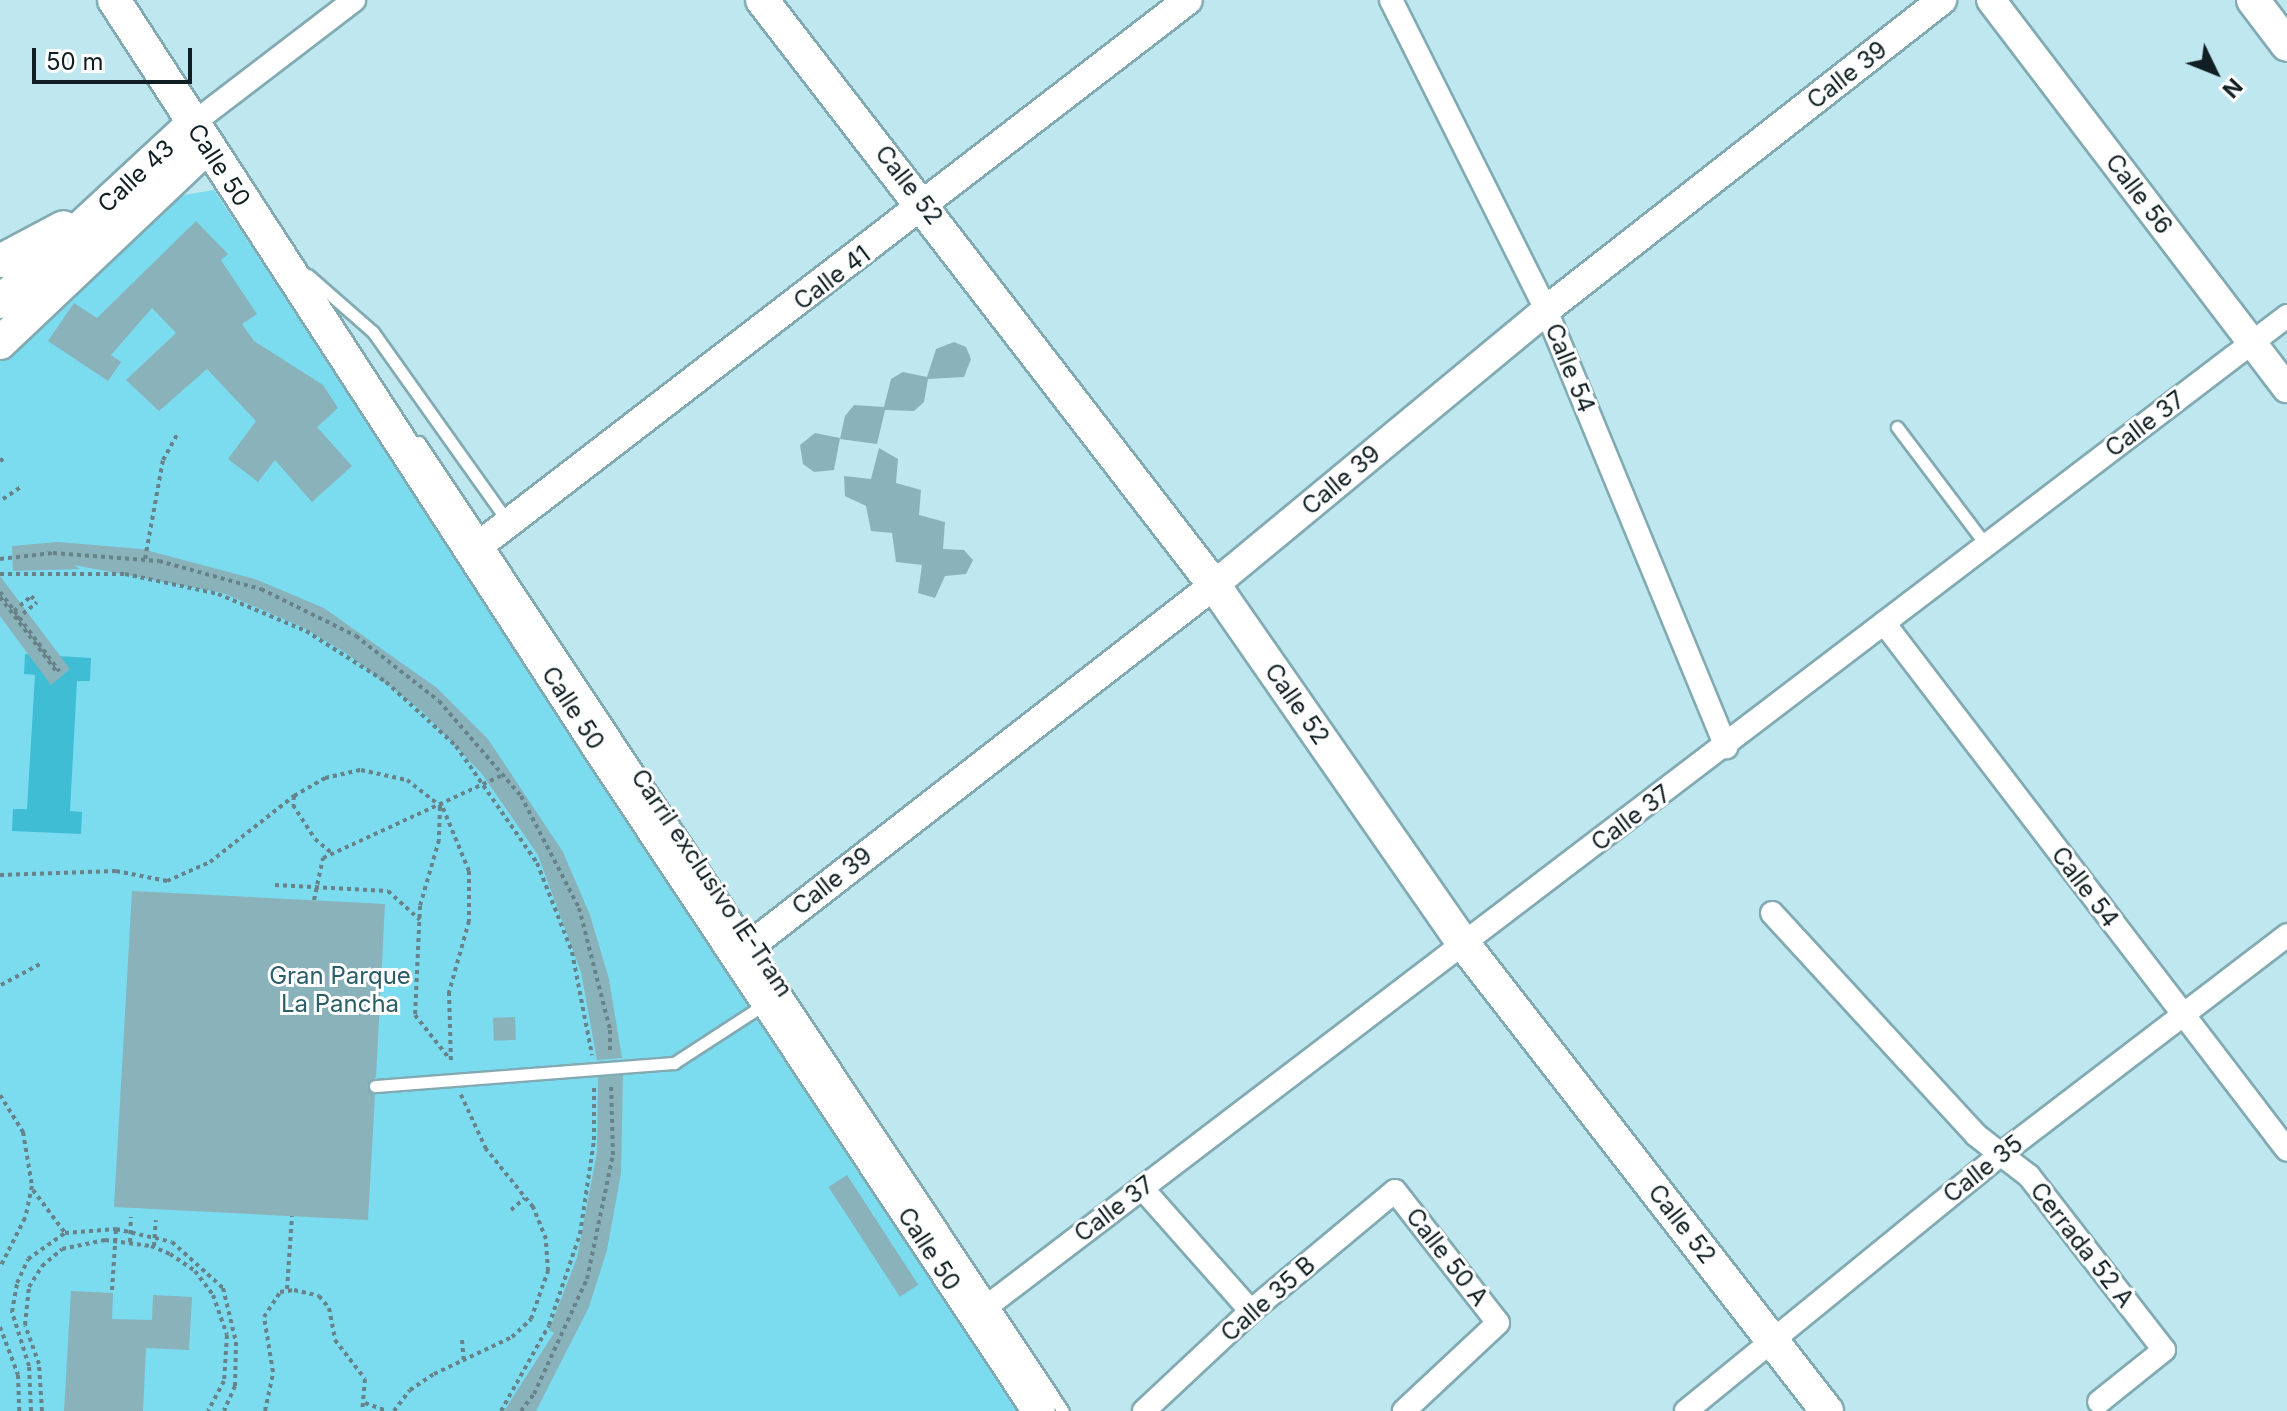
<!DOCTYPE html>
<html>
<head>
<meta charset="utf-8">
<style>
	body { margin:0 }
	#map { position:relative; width:2287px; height:1411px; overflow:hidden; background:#bfe7f0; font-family:Inter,sans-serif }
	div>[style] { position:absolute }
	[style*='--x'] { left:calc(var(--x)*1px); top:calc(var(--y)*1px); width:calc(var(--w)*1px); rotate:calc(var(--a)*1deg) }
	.green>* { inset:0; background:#7bdbef }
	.water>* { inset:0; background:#3fbdd5 }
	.building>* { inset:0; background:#8ab2ba; transform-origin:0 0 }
	.path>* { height:4px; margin-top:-2px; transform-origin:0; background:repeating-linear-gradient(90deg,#678289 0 4px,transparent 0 8px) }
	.roads { filter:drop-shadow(2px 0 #82aab2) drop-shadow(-2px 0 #82aab2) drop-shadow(0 2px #82aab2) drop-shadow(0 -2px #82aab2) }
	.service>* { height:11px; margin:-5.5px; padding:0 5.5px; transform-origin:5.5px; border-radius:5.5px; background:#fff }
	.minor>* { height:22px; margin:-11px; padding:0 11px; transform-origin:11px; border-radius:11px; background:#fff }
	.tertiary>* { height:28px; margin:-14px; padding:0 14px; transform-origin:14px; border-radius:14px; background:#fff }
	.secondary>* { height:32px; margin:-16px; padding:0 16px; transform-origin:16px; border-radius:16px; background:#fff }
	.path-bridge>* { height:4px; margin-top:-2px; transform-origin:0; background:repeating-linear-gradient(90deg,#678289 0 4px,transparent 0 8px) }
	span { translate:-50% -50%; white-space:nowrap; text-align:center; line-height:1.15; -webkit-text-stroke:6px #fff; paint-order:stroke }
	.street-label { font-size:24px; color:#101f23 }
	.park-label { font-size:24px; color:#2a5e68 }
	.north { position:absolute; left:2175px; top:32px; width:80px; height:80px; -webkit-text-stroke:6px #fff; paint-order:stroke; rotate:133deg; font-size:22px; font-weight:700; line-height:32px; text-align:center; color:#101f23 }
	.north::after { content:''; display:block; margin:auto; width:28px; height:36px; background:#101f23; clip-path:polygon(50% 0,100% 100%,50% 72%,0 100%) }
	.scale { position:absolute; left:32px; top:48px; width:160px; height:36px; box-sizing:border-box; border:4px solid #101f23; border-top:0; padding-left:10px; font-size:24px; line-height:28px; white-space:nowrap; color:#101f23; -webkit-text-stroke:6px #fff; paint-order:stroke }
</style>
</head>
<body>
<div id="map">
	<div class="green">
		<i style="clip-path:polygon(214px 190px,773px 1031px,769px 1034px,1017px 1411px,0 1411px,0 360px,178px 196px)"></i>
	</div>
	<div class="water">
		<i style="clip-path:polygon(25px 654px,91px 658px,90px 681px,77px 681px,70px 811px,82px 812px,81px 834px,12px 831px,13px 809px,27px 809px,35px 675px,24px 674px)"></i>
	</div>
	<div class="building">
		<i style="clip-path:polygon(196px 221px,228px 254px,221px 260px,257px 314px,242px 324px,254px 341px,323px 385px,338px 408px,317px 427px,352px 466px,312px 502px,275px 460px,258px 482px,228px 459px,256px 421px,207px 369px,159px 411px,126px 380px,176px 333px,152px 308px,111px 355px,121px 362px,108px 381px,48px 341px,74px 303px,97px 318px)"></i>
		<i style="clip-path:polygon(954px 342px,966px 347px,971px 359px,964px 377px,928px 379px,924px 402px,914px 411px,885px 410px,877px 444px,840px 439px,845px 416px,854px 405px,884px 407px,891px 379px,903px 372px,927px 377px,936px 349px)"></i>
		<i style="clip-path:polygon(815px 433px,840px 438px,834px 470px,814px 472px,803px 464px,800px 445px)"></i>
		<i style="clip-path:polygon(879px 448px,898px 459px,896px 483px,921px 490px,919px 515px,945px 522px,943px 549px,964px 550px,973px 560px,966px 574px,945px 576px,935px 598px,918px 593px,922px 565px,896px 562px,892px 533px,871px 531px,866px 506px,845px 496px,844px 476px,871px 479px)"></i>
		<i style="clip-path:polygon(58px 542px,142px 549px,255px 579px,324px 608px,437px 688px,488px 739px,563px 852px,590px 915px,609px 979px,622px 1058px,597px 1060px,581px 972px,538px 855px,482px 774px,422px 711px,346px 653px,302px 627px,223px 593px,74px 565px,80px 569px,13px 571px,12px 546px)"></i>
		<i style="clip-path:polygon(0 576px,70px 669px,51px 685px,0 616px)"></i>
		<i style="clip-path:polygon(132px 891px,385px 904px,376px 1077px,367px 1086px,375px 1094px,368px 1220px,114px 1207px)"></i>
		<i style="left:515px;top:1017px;width:23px;height:22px;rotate:88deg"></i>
		<i style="clip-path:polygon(623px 1075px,621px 1173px,607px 1250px,589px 1307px,536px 1411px,504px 1411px,554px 1333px,549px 1330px,577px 1258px,597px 1152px,598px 1077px)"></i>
		<i style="left:847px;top:1175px;width:131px;height:22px;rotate:57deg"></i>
		<i style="clip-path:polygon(71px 1291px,113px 1293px,112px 1319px,152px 1320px,153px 1295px,192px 1297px,189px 1350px,146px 1348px,143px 1411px,64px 1411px)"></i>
	</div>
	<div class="path">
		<i style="--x:0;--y:461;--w:4;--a:-34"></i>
		<i style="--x:3;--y:499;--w:23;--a:-34"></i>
		<i style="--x:0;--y:559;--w:53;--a:-6.5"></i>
		<i style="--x:53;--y:553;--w:106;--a:4.3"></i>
		<i style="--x:159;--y:561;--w:106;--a:15.4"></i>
		<i style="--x:261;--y:589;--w:106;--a:26.3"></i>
		<i style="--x:356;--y:636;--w:105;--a:38.1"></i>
		<i style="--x:439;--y:701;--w:125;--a:49.2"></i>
		<i style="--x:521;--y:796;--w:126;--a:62.6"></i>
		<i style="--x:579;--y:908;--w:126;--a:75.7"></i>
		<i style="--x:610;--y:1030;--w:21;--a:90"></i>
		<i style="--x:145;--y:559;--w:101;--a:-79.7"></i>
		<i style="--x:163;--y:460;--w:29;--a:-61"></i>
		<i style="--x:0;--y:574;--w:125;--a:0"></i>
		<i style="--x:125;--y:574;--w:95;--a:12.1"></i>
		<i style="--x:218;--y:594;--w:95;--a:22.8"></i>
		<i style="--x:306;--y:631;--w:95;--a:32.5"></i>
		<i style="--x:386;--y:682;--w:95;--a:42.4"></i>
		<i style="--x:456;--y:746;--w:142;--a:55.3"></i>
		<i style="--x:537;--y:863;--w:96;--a:68.5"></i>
		<i style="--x:572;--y:952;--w:105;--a:79"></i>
		<i style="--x:0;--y:592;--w:99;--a:53.2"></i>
		<i style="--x:0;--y:597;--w:94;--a:52.8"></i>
		<i style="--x:14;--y:611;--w:23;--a:-41"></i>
		<i style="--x:31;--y:596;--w:8;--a:45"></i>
		<i style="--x:294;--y:796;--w:9;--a:96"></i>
		<i style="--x:293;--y:805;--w:40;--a:57.1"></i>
		<i style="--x:315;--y:839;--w:23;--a:40"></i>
		<i style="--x:440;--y:807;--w:33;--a:92"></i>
		<i style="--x:439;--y:840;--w:69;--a:106.1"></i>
		<i style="--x:420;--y:906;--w:109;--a:92.6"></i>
		<i style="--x:415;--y:1015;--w:55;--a:51.7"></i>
		<i style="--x:0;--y:875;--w:116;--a:-2"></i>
		<i style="--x:116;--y:871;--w:52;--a:11.1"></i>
		<i style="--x:167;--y:881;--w:47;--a:-23.8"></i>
		<i style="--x:210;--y:862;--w:107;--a:-38.2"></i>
		<i style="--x:294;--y:796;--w:36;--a:-30"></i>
		<i style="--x:325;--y:778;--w:37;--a:-13"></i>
		<i style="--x:361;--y:770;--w:47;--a:12.3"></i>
		<i style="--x:407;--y:780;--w:46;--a:37.9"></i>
		<i style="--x:443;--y:808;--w:68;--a:67.6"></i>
		<i style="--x:469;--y:871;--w:50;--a:90"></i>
		<i style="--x:469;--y:921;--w:74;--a:105.7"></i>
		<i style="--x:449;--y:992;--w:72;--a:88.4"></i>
		<i style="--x:275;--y:885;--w:113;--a:3"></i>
		<i style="--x:388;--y:891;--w:43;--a:42.2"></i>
		<i style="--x:314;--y:900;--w:43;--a:-77.9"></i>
		<i style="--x:323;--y:858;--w:198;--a:-24.8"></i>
		<i style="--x:1;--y:985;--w:44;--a:-28.3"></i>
		<i style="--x:0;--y:1095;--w:44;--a:58.1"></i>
		<i style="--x:23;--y:1132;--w:55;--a:80.5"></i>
		<i style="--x:32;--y:1186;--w:33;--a:102"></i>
		<i style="--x:25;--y:1218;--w:55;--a:117"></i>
		<i style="--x:33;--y:1190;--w:54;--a:53.3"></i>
		<i style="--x:511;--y:1210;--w:18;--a:-41"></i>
		<i style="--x:130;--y:1242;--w:25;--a:-88"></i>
		<i style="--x:154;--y:1246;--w:26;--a:-86"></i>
		<i style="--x:287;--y:1289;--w:73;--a:-86.1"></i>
		<i style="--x:112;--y:1290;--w:61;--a:-86.2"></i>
		<i style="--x:0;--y:1327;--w:51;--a:69.4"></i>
		<i style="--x:18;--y:1375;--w:36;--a:88"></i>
		<i style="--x:462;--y:1340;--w:21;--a:85"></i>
		<i style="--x:365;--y:1403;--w:23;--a:20"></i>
		<i style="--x:31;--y:1411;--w:45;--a:-92.5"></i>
		<i style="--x:29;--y:1366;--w:57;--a:-107.5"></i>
		<i style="--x:12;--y:1312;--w:29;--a:-80"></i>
		<i style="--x:17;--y:1283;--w:26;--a:-65"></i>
		<i style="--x:28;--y:1259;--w:45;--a:-35.1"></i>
		<i style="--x:65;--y:1233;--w:51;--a:-4.5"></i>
		<i style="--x:116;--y:1229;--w:57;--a:13.1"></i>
		<i style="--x:172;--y:1242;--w:69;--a:42"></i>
		<i style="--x:223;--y:1288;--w:56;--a:76.5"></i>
		<i style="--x:236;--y:1342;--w:44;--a:91.3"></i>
		<i style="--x:235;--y:1386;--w:27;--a:114"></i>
		<i style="--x:42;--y:1411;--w:47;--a:-93.7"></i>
		<i style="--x:39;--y:1364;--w:41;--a:-109.7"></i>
		<i style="--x:25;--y:1325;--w:38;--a:-84"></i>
		<i style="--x:29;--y:1287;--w:25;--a:-58"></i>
		<i style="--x:42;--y:1266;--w:26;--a:-40"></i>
		<i style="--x:62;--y:1249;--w:44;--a:-11.8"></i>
		<i style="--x:105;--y:1240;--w:46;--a:7.4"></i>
		<i style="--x:151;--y:1246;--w:21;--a:23"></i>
		<i style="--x:170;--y:1254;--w:30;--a:34"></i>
		<i style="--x:195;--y:1271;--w:30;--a:53"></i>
		<i style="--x:213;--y:1295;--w:42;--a:70.7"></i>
		<i style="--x:227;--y:1335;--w:46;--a:93.7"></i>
		<i style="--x:224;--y:1381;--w:34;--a:118"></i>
		<i style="--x:265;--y:1411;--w:40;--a:-78"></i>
		<i style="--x:273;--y:1372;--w:56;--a:-99.3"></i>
		<i style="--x:264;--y:1317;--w:30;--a:-57"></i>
		<i style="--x:280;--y:1292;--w:14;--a:-8"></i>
		<i style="--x:294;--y:1290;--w:26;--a:13"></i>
		<i style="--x:319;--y:1296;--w:16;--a:50"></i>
		<i style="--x:329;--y:1308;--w:33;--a:79"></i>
		<i style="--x:335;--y:1340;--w:49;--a:52.4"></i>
		<i style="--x:365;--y:1379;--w:32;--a:95"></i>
		<i style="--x:394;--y:1411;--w:26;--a:-53"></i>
		<i style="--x:410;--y:1390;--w:29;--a:-34"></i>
		<i style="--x:434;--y:1374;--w:86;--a:-25.4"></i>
		<i style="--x:512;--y:1337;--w:26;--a:-43"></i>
		<i style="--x:531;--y:1319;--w:51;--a:-70.5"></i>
		<i style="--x:548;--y:1271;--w:32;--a:-94"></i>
		<i style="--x:546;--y:1239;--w:35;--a:-112"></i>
		<i style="--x:533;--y:1207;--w:75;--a:-129"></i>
		<i style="--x:486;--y:1149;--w:60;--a:-114.8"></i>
		<i style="--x:501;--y:1411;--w:98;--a:-60.8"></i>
		<i style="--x:549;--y:1325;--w:96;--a:-71.2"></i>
		<i style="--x:580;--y:1234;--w:95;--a:-81.5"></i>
		<i style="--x:594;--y:1140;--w:56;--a:-90"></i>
		<i style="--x:521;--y:1411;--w:21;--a:-53"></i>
		<i style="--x:534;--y:1394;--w:127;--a:-65.3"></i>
		<i style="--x:587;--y:1279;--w:127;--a:-78.2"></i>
		<i style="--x:613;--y:1155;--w:71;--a:-91.6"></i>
	</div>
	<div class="roads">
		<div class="service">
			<i style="--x:308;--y:275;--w:86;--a:41.2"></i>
			<i style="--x:373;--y:332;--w:233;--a:54.6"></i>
			<i style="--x:1897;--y:427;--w:148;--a:53"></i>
			<i style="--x:419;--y:442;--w:1163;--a:56.39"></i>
			<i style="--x:375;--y:1086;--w:300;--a:-4.4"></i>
			<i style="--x:674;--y:1063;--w:108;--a:-33"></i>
		</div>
		<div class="minor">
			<i style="--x:1391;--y:0;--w:347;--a:63.4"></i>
			<i style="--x:1546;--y:310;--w:473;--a:67.6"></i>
			<i style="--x:192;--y:124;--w:204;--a:-37.4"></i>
			<i style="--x:1884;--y:623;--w:663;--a:52.59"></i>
			<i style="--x:1772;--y:913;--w:301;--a:47.4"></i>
			<i style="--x:1976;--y:1135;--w:67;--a:37.7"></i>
			<i style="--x:2029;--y:1176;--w:220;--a:52.2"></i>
			<i style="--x:2164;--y:1350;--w:83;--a:141.3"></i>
			<i style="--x:1142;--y:1188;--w:164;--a:48.5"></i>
			<i style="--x:973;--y:1317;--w:1652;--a:-37.3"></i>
			<i style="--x:1144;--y:1411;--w:146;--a:-43.1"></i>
			<i style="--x:1251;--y:1311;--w:187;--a:-39.8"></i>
			<i style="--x:1395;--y:1191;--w:167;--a:52"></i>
			<i style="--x:1498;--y:1323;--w:129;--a:136.9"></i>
			<i style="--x:1686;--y:1411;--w:407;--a:-39.2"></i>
			<i style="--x:2001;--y:1154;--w:360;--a:-37.4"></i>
		</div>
		<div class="tertiary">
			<i style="--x:1991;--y:0;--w:488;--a:52.7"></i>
			<i style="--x:472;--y:551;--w:903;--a:-37.58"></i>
			<i style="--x:737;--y:956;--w:604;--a:-37.87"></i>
			<i style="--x:1214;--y:585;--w:431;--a:-39.6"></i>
			<i style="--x:1546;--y:310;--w:503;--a:-38.05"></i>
		</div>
		<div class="secondary">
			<i style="--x:114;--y:0;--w:888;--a:57.04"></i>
			<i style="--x:597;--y:745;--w:799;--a:56.43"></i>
			<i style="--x:762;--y:0;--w:739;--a:52.31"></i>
			<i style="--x:1214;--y:585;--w:436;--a:55.2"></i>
			<i style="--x:1463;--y:943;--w:593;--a:52.13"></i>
			<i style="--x:2253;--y:0;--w:56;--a:52.9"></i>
			<i style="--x:0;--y:261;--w:72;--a:-28"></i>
			<i style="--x:0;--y:302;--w:262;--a:-42.8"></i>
			<i style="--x:0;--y:343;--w:285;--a:-43.4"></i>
		</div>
	</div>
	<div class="path-bridge">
		<i style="--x:17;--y:619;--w:26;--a:-40"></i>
	</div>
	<div class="street-label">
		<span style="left:1847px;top:75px;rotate:-38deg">Calle 39</span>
		<span style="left:219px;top:165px;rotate:57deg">Calle 50</span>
		<span style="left:136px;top:176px;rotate:-43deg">Calle 43</span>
		<span style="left:909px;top:185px;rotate:52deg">Calle 52</span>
		<span style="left:2139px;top:194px;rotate:53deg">Calle 56</span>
		<span style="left:832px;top:278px;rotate:-37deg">Calle 41</span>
		<span style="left:1570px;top:368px;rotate:68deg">Calle 54</span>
		<span style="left:2145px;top:424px;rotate:-37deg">Calle 37</span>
		<span style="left:1341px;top:480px;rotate:-40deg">Calle 39</span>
		<span style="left:1297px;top:704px;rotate:55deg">Calle 52</span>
		<span style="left:573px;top:708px;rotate:57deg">Calle 50</span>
		<span style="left:1631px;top:818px;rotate:-37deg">Calle 37</span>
		<span style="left:832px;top:881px;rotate:-38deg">Calle 39</span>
		<span style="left:712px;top:883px;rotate:56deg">Carril exclusivo IE-Tram</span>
		<span style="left:2085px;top:887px;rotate:53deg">Calle 54</span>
		<span style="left:1983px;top:1169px;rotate:-38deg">Calle 35</span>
		<span style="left:1114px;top:1209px;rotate:-37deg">Calle 37</span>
		<span style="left:1682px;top:1224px;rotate:52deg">Calle 52</span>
		<span style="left:2082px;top:1245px;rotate:52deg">Cerrada 52 A</span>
		<span style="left:929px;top:1249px;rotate:57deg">Calle 50</span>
		<span style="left:1447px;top:1257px;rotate:52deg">Calle 50 A</span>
		<span style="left:1268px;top:1299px;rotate:-41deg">Calle 35 B</span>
	</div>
	<div class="park-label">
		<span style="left:340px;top:990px">Gran Parque<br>La Pancha</span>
	</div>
	<div class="north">N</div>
	<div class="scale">50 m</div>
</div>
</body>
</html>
